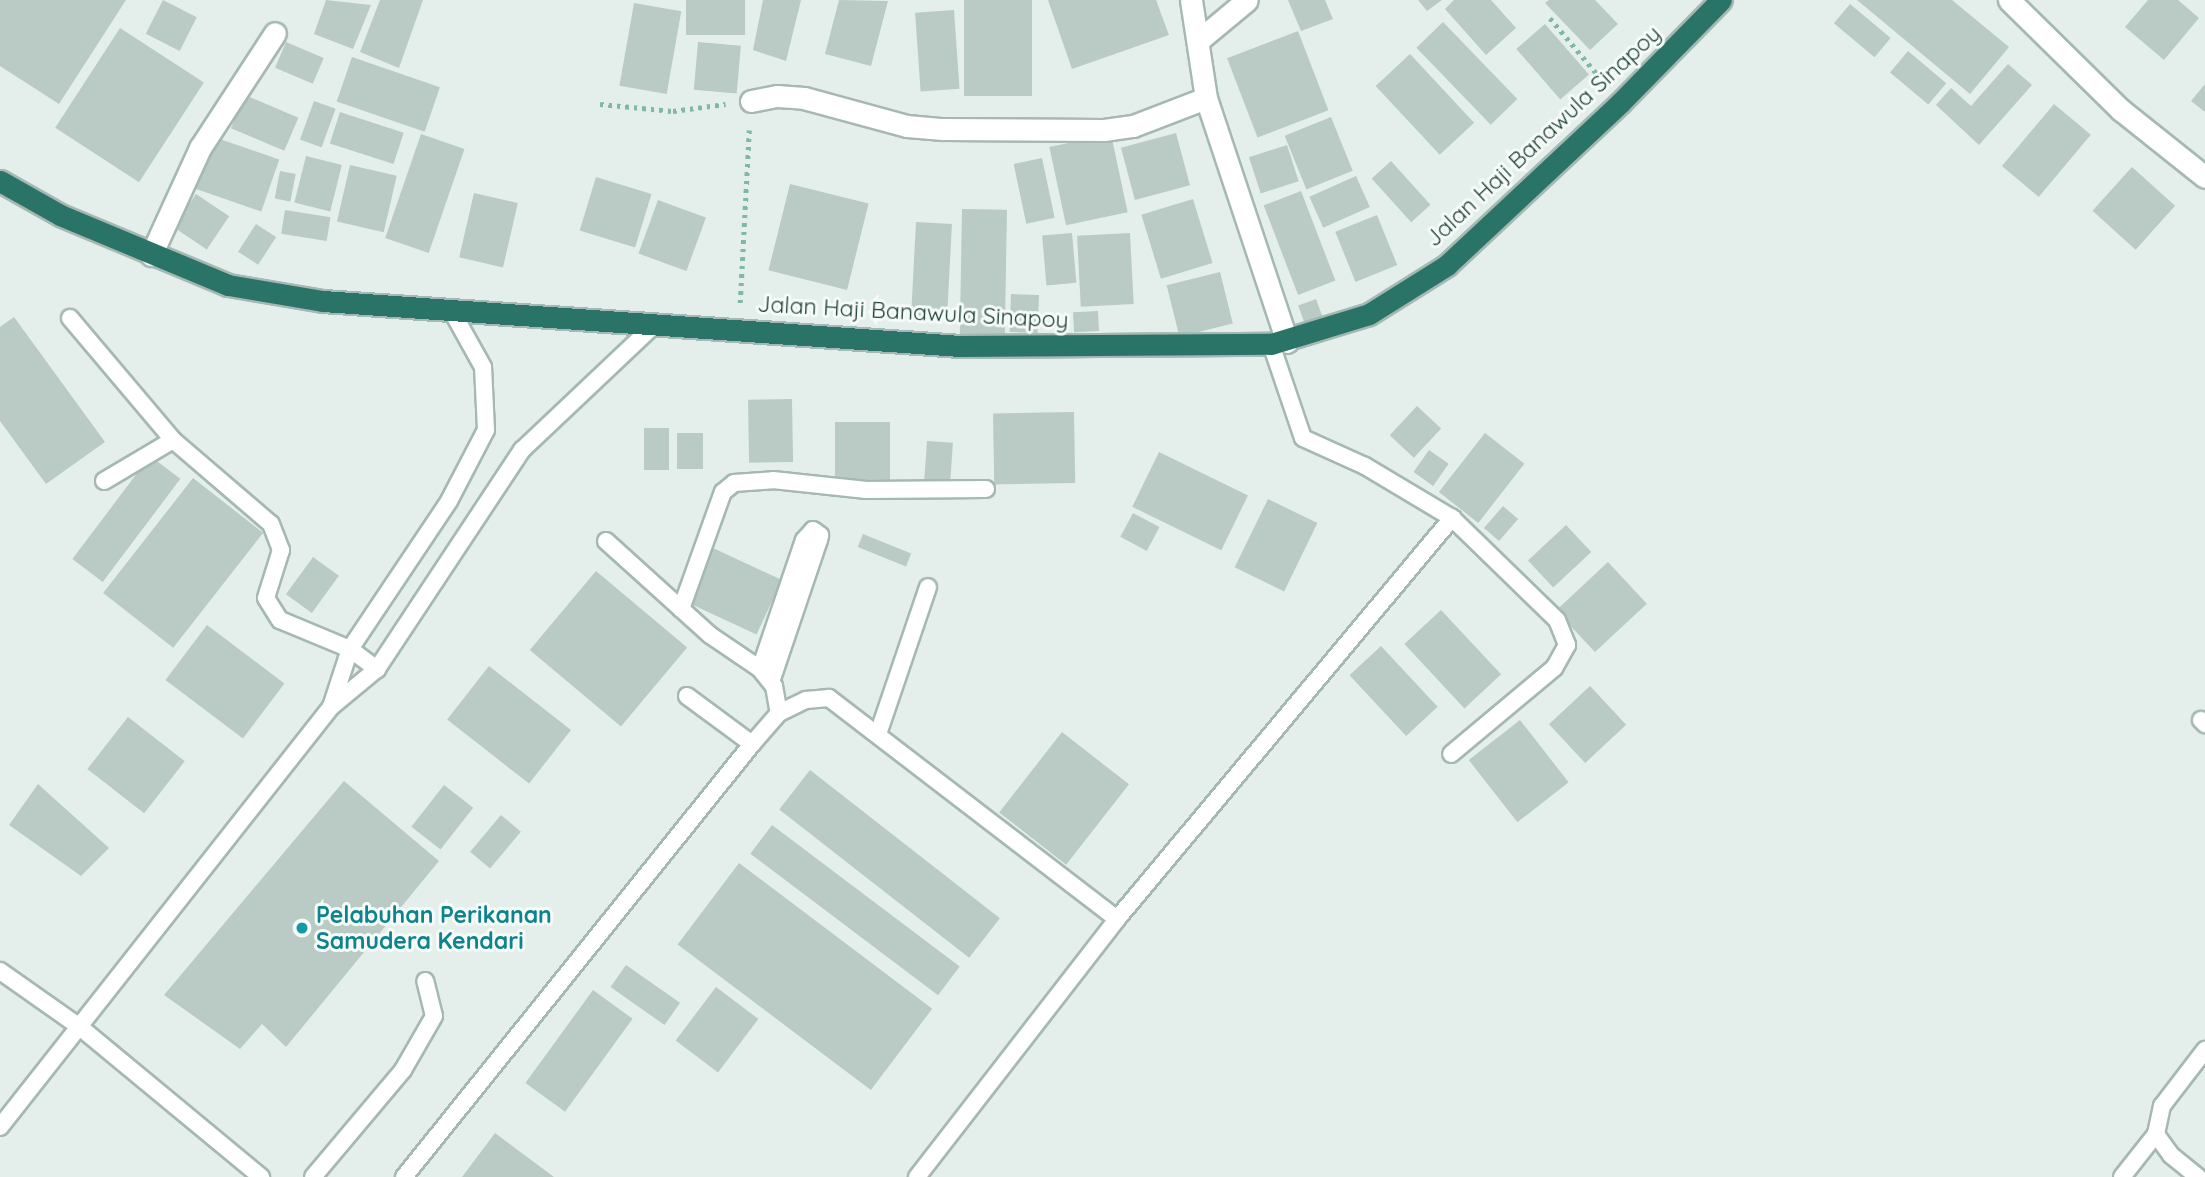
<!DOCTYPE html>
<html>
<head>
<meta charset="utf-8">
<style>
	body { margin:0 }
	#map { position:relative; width:2205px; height:1177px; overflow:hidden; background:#e4efeb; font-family:Quicksand,sans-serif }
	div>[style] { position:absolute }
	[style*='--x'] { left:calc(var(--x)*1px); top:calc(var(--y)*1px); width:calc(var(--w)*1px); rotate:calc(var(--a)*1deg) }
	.building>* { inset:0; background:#b9cbc4; transform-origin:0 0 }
	.path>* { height:4.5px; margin-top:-2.25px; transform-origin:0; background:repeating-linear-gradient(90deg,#81b7a7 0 3.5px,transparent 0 8.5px) }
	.roads { filter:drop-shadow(2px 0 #a6b8b3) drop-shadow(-2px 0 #a6b8b3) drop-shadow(0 2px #a6b8b3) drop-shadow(0 -2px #a6b8b3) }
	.lane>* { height:16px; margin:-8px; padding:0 8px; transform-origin:8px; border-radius:8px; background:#fff }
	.street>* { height:21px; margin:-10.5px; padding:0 10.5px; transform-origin:10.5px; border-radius:10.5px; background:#fff }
	.highway>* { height:21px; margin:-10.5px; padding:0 10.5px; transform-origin:10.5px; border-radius:10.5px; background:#297466 }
	.dots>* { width:19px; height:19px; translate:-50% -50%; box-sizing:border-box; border:4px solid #f6fbf8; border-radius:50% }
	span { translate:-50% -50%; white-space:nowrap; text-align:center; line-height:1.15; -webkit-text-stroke:6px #f6fbf8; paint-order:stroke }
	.street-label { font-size:23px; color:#21443b }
	.culture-label { font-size:23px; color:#0d838f; font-weight:700 }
	.left { translate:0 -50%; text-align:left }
</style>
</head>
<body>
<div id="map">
	<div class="building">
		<i style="clip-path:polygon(0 0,126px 0,59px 104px,0 66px)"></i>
		<i style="left:163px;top:0;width:38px;height:38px;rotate:27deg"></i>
		<i style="clip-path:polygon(326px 0,371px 5px,353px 49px,314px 34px)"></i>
		<i style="clip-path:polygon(380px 0,423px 0,399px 68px,360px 52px)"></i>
		<i style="left:686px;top:0;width:59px;height:35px"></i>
		<i style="clip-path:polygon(763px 0,801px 0,786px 61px,753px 50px)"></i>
		<i style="clip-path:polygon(839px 0,888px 1px,871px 66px,825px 54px)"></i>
		<i style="left:964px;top:0;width:68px;height:96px"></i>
		<i style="clip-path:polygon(1048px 0,1156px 0,1169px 35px,1072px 69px)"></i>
		<i style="clip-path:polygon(1288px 0,1325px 0,1333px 19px,1301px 31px)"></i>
		<i style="clip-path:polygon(1418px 0,1442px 0,1427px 11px)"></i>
		<i style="clip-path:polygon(1454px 0,1491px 0,1516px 28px,1486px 55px,1445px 9px)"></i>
		<i style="clip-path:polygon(1549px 0,1595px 0,1618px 24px,1590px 50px,1545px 3px)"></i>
		<i style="clip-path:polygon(1857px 0,1952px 0,2009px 47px,1970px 94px)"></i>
		<i style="clip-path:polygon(2148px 0,2178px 0,2199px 18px,2164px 60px,2125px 27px)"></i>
		<i style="left:634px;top:3px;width:48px;height:84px;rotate:10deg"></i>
		<i style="left:1850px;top:4px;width:53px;height:25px;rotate:40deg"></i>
		<i style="left:954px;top:10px;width:79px;height:39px;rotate:86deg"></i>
		<i style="left:1443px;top:22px;width:107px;height:37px;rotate:46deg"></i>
		<i style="left:1545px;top:24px;width:67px;height:38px;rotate:49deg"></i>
		<i style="left:120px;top:28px;width:100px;height:119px;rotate:33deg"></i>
		<i style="left:1298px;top:31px;width:85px;height:76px;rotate:69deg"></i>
		<i style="left:286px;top:42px;width:41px;height:28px;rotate:23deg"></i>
		<i style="left:698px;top:42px;width:43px;height:48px;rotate:5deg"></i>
		<i style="left:1908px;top:51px;width:50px;height:28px;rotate:40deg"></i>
		<i style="left:1410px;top:54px;width:94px;height:47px;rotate:47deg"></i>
		<i style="left:352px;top:57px;width:93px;height:47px;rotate:19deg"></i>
		<i style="clip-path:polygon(2008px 64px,2032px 85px,1979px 145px,1936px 105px,1951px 88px,1971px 106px)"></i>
		<i style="clip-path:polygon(2205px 84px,2205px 112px,2191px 101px)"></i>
		<i style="left:245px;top:95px;width:58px;height:36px;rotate:23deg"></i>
		<i style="left:314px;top:101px;width:23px;height:41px;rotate:20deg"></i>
		<i style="left:2054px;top:104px;width:48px;height:81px;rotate:40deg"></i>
		<i style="left:340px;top:112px;width:67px;height:33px;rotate:18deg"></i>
		<i style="left:1331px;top:117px;width:58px;height:50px;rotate:68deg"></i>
		<i style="left:1176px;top:133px;width:54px;height:57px;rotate:75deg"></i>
		<i style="left:421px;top:134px;width:46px;height:110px;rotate:19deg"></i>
		<i style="left:1111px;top:134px;width:80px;height:63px;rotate:78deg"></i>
		<i style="left:214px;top:137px;width:69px;height:55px;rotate:19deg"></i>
		<i style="left:1287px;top:145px;width:38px;height:40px;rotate:72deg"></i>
		<i style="left:306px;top:156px;width:37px;height:48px;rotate:14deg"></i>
		<i style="left:1042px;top:158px;width:61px;height:29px;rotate:78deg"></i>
		<i style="left:1391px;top:161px;width:59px;height:26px;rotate:48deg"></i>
		<i style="left:350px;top:165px;width:48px;height:58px;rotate:13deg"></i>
		<i style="left:2132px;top:167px;width:58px;height:59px;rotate:42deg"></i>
		<i style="left:280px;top:171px;width:16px;height:28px;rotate:11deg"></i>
		<i style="left:1356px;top:176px;width:34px;height:51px;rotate:66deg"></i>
		<i style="left:596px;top:177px;width:58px;height:56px;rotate:17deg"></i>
		<i style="left:790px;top:184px;width:81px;height:89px;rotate:14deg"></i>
		<i style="left:1301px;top:191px;width:96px;height:40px;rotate:69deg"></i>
		<i style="left:474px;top:193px;width:45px;height:66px;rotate:13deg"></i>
		<i style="left:196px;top:194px;width:40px;height:40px;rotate:34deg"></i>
		<i style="left:1193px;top:199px;width:67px;height:54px;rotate:73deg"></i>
		<i style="left:658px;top:200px;width:51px;height:57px;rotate:20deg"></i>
		<i style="left:962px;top:209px;width:45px;height:125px;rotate:1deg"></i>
		<i style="left:285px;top:210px;width:46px;height:24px;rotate:9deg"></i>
		<i style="left:1377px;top:215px;width:54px;height:45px;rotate:68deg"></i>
		<i style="left:916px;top:222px;width:36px;height:95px;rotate:3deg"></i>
		<i style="left:256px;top:224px;width:24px;height:33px;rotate:33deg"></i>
		<i style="left:1072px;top:233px;width:50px;height:30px;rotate:85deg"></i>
		<i style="left:1130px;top:233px;width:71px;height:53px;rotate:87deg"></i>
		<i style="left:1220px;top:272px;width:53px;height:55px;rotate:76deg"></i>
		<i style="left:1011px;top:294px;width:28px;height:38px;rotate:2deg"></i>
		<i style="left:1316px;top:299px;width:20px;height:19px;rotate:70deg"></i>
		<i style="left:1098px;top:311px;width:20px;height:25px;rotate:87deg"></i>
		<i style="clip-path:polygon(14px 317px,105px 442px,46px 484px,0 421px,0 327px)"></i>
		<i style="left:792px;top:399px;width:63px;height:44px;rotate:89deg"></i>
		<i style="left:1417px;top:406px;width:33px;height:40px;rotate:43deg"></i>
		<i style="left:1074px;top:412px;width:71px;height:81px;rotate:89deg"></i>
		<i style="left:835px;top:422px;width:55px;height:58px"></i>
		<i style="left:644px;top:428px;width:25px;height:42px"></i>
		<i style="left:677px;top:433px;width:26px;height:36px"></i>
		<i style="left:1485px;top:433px;width:50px;height:75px;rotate:38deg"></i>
		<i style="left:927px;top:441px;width:26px;height:41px;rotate:4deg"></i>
		<i style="left:1429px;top:450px;width:24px;height:27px;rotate:35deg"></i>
		<i style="left:1159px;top:452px;width:99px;height:61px;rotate:26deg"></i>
		<i style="left:150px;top:456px;width:38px;height:129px;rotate:37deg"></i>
		<i style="left:193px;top:478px;width:89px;height:146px;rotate:38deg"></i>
		<i style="left:1268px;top:499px;width:55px;height:76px;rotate:26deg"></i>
		<i style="left:1503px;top:506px;width:20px;height:29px;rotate:41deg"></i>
		<i style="left:1133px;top:513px;width:30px;height:27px;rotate:28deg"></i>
		<i style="left:1566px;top:525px;width:37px;height:52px;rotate:47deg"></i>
		<i style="left:863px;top:534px;width:52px;height:14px;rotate:22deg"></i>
		<i style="left:713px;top:548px;width:76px;height:60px;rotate:25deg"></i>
		<i style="left:313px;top:557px;width:32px;height:46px;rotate:36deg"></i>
		<i style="left:1608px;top:562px;width:57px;height:71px;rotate:47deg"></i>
		<i style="left:596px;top:571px;width:119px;height:103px;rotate:40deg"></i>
		<i style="left:1441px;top:610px;width:88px;height:50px;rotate:47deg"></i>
		<i style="left:207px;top:625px;width:97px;height:69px;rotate:37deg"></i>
		<i style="left:1381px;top:646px;width:83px;height:43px;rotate:47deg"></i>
		<i style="left:489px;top:666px;width:104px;height:68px;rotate:38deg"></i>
		<i style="left:1590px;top:686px;width:53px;height:56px;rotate:47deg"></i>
		<i style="left:128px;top:717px;width:72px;height:66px;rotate:38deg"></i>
		<i style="left:1520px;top:720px;width:79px;height:65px;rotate:52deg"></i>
		<i style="left:1062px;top:732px;width:85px;height:102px;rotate:38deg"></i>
		<i style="left:810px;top:770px;width:241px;height:50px;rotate:38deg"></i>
		<i style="clip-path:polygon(344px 781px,439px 861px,286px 1047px,262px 1024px,240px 1049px,164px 995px)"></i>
		<i style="clip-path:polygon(38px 784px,109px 848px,81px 876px,9px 825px)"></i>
		<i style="left:444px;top:785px;width:37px;height:53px;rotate:38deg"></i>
		<i style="left:501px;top:815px;width:26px;height:48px;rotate:40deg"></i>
		<i style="left:772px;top:825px;width:235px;height:36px;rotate:37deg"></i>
		<i style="left:739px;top:863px;width:242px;height:102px;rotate:37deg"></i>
		<i style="left:626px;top:965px;width:66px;height:27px;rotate:35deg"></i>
		<i style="left:716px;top:987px;width:53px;height:67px;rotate:37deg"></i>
		<i style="left:593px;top:990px;width:49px;height:115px;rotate:36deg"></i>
		<i style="clip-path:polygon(495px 1133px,554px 1177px,462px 1177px)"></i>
	</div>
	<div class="path">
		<i style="--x:1550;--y:18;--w:81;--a:50"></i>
		<i style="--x:600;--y:104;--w:73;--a:5.5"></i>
		<i style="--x:673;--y:111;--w:53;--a:-7.5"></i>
		<i style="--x:740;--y:303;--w:173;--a:-87"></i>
	</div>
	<div class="roads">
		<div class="lane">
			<i style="--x:70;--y:318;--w:160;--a:49.8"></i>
			<i style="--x:173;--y:440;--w:129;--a:40.6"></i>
			<i style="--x:271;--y:524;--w:28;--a:69"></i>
			<i style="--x:281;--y:550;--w:50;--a:107.4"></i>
			<i style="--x:266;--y:598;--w:26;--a:58"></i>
			<i style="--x:280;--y:620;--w:76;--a:22.5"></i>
			<i style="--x:350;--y:649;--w:34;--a:37"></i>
			<i style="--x:1271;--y:344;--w:99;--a:71.2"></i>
			<i style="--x:1303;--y:438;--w:68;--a:24.3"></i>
			<i style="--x:1365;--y:466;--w:101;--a:30.9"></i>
			<i style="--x:1452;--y:518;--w:146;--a:44.2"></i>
			<i style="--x:1557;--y:620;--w:27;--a:68"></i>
			<i style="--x:1567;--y:645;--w:26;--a:119"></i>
			<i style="--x:1554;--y:668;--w:134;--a:140.1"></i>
			<i style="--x:104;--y:481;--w:80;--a:-30.7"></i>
			<i style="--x:606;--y:541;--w:140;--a:42.1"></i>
			<i style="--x:710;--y:635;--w:60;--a:34.2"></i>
			<i style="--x:760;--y:669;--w:22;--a:51"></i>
			<i style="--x:774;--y:686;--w:27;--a:80"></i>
			<i style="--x:681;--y:609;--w:124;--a:-70.3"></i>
			<i style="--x:723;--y:492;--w:14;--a:-39"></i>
			<i style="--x:734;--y:483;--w:39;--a:-4"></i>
			<i style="--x:773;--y:480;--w:94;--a:6.1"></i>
			<i style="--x:866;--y:490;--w:120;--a:-0.5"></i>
			<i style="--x:760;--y:669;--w:136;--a:-71.2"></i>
			<i style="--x:804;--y:540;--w:13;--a:-48"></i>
			<i style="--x:813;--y:530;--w:9;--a:36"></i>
			<i style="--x:820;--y:535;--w:5;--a:101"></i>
			<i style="--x:819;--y:540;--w:150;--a:108.7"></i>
			<i style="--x:687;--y:696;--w:81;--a:36.4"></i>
			<i style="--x:331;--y:707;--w:61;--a:-71.9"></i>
			<i style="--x:350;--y:649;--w:178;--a:-56.2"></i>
			<i style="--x:449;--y:501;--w:80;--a:-62.5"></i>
			<i style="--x:486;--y:430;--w:63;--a:-92.7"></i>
			<i style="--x:483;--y:367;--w:62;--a:-119.1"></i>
			<i style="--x:2201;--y:720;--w:6;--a:45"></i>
			<i style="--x:878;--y:734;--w:155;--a:-71.2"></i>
			<i style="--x:0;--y:971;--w:99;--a:35.1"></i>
			<i style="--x:81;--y:1028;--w:234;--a:39.6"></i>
			<i style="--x:0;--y:1127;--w:535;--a:-51.76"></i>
			<i style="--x:331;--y:707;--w:60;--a:-39.6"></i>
			<i style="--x:377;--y:669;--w:263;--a:-56.5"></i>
			<i style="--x:522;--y:450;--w:182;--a:-43.4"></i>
			<i style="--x:313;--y:1177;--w:140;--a:-49.9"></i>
			<i style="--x:403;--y:1070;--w:62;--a:-60.1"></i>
			<i style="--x:434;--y:1016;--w:36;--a:-104"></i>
			<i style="--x:404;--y:1177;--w:556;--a:-51.21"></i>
			<i style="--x:752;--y:744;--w:41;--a:-48.9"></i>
			<i style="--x:779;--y:713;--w:30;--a:-26"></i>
			<i style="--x:806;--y:700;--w:23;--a:-5"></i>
			<i style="--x:829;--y:698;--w:363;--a:37.5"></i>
			<i style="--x:917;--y:1177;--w:326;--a:-52.2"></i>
			<i style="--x:1117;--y:919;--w:523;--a:-50.12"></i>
			<i style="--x:2122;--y:1177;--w:55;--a:-51.7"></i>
			<i style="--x:2198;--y:1177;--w:35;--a:-141"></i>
			<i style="--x:2171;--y:1155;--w:26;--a:-126"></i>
			<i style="--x:2156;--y:1134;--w:29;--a:-78"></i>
			<i style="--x:2162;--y:1106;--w:71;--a:-52.5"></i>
		</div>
		<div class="street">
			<i style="--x:1191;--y:0;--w:99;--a:81.3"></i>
			<i style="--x:1206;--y:98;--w:257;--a:71.6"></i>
			<i style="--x:2009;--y:0;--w:157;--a:44.5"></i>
			<i style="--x:2121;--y:110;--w:107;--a:38.6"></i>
			<i style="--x:1199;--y:40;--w:62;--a:-39.8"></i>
			<i style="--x:751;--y:101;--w:26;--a:-11"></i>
			<i style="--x:777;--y:96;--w:27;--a:4"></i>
			<i style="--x:804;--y:98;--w:107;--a:15.2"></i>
			<i style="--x:907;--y:126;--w:36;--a:5"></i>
			<i style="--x:943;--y:129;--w:161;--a:0.4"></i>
			<i style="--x:1104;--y:130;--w:29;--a:-8"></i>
			<i style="--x:1133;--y:126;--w:78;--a:-21"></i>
			<i style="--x:151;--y:255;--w:118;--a:-65.4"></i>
			<i style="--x:200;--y:148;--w:137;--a:-56.9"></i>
		</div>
		<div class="highway">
			<i style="--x:0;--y:181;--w:69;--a:29.5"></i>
			<i style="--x:60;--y:215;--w:182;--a:22.6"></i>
			<i style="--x:228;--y:285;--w:96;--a:9.6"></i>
			<i style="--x:323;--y:301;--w:639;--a:4.04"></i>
			<i style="--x:960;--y:346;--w:311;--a:-0.4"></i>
			<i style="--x:1271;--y:344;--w:102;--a:-17"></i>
			<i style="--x:1369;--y:314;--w:92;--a:-32.1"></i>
			<i style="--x:1447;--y:265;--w:237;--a:-43.1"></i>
			<i style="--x:1620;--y:103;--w:144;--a:-45.6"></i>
		</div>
	</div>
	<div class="dots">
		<i style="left:302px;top:928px;background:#0f9aa8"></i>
	</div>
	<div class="street-label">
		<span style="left:1543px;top:136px;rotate:-43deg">Jalan Haji Banawula Sinapoy</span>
		<span style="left:913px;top:312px;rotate:3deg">Jalan Haji Banawula Sinapoy</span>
	</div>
	<div class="culture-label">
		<span class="left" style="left:316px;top:928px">Pelabuhan Perikanan<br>Samudera Kendari</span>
	</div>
</div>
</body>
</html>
